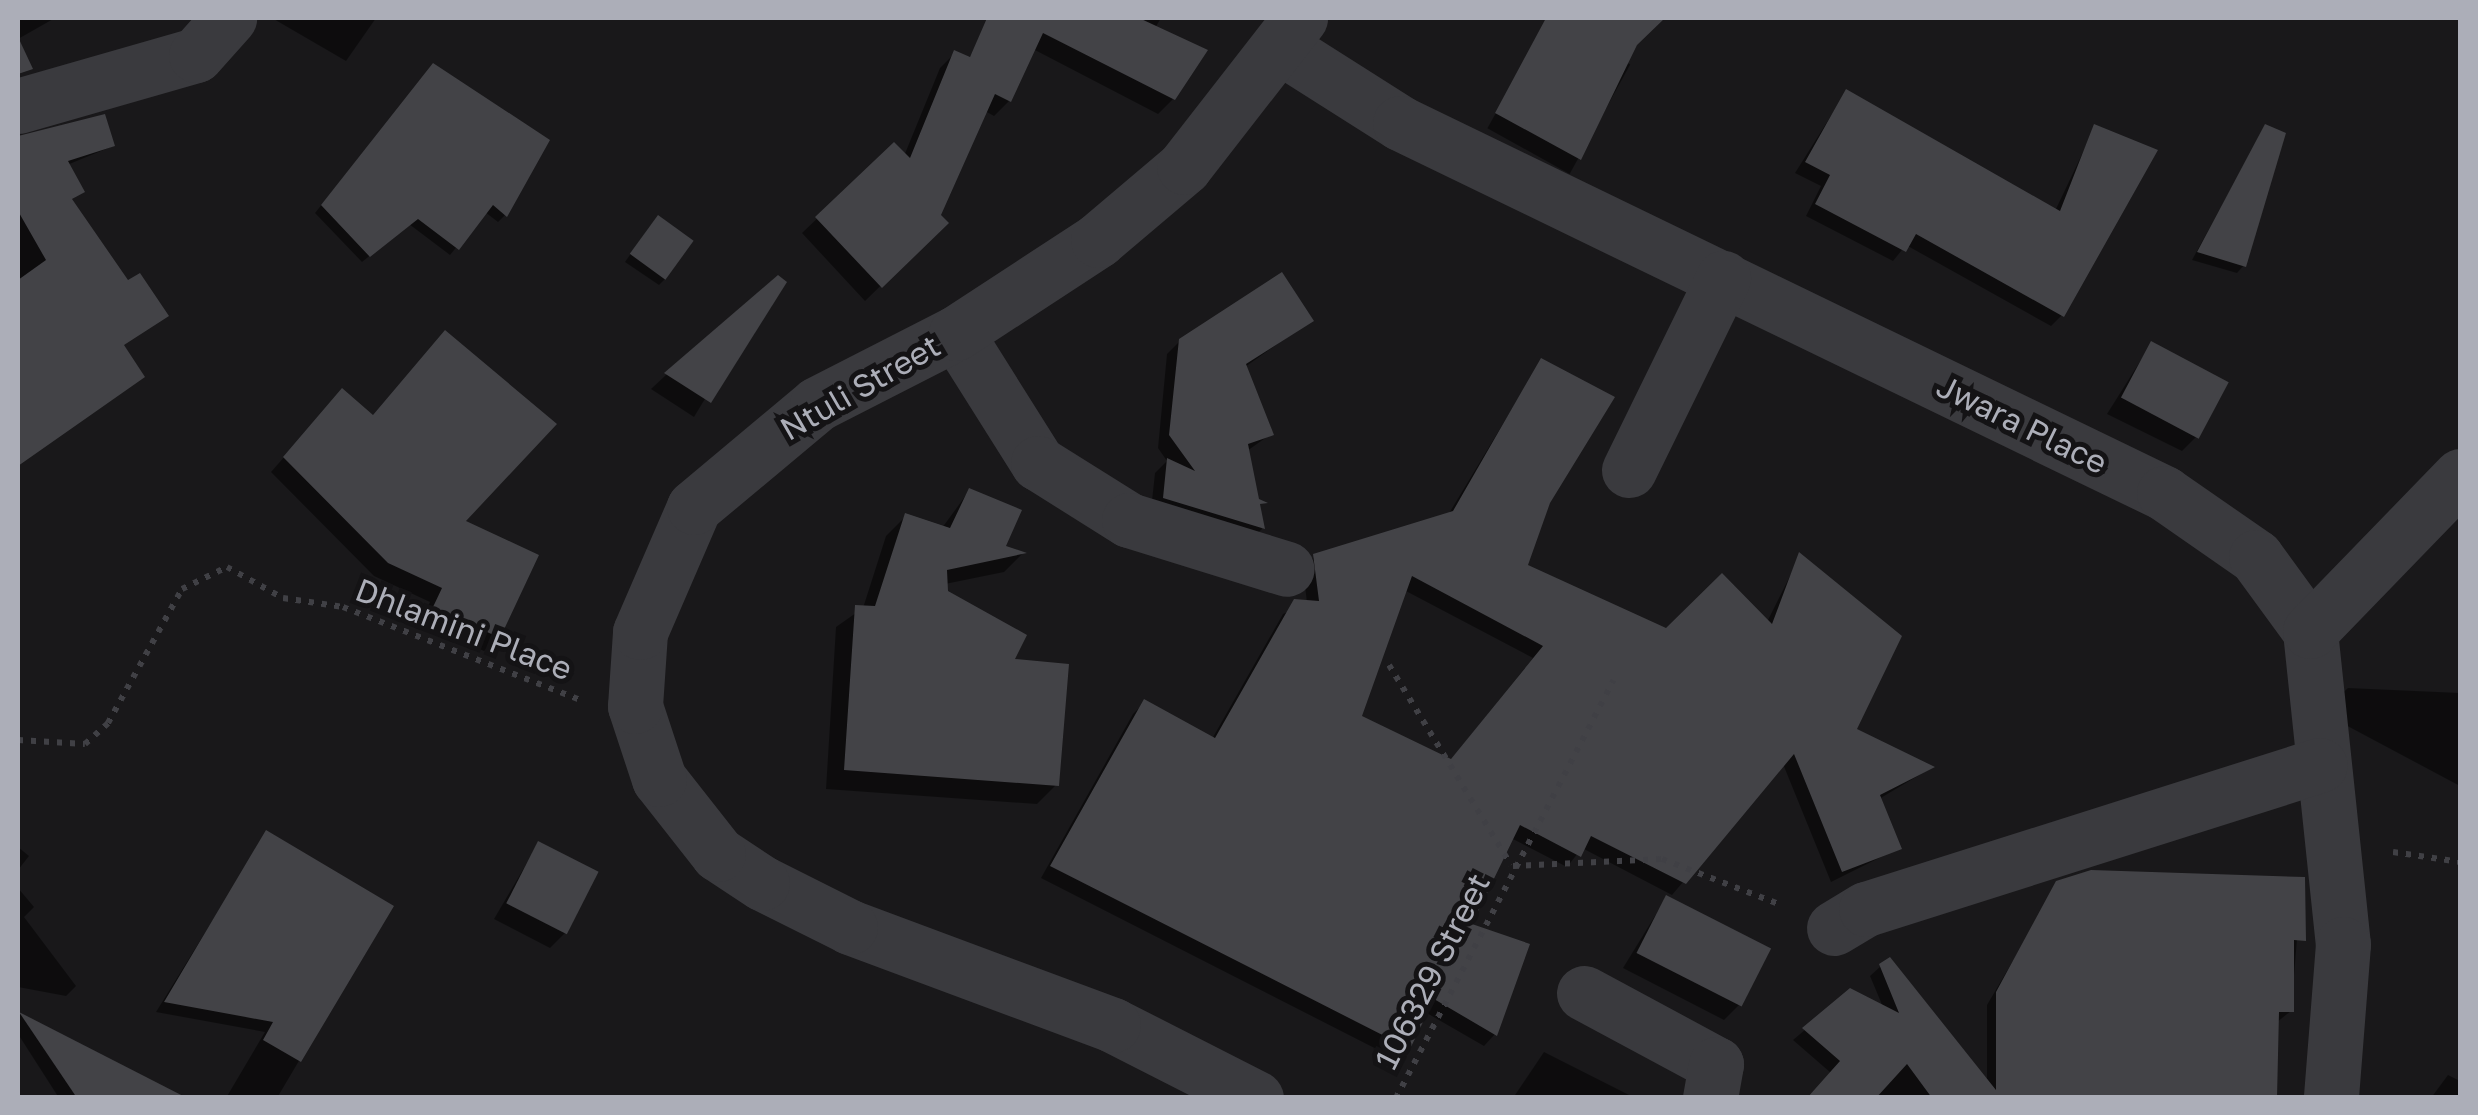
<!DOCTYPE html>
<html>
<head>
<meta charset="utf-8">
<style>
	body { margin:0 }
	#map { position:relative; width:2478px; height:1115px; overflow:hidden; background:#19181a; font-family:"Golos Text",sans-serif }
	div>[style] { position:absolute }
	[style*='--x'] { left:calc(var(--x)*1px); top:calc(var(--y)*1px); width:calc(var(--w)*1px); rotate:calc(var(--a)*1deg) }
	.shadow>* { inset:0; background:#0007; transform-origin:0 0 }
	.building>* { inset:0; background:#434347; transform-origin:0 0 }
	.path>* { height:6px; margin-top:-3px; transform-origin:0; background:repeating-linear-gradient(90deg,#404045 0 5px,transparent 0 13px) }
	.minor>* { height:55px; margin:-27.5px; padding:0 27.5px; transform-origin:27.5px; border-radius:27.5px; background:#3a3a3e }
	span { translate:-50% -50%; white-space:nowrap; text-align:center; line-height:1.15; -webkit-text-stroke:10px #141315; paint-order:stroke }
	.street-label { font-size:32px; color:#acaeb8 }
	.frame { position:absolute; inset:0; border:20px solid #acaeb8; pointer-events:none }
</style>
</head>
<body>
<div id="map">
	<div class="shadow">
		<i style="clip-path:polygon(18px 18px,55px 18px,18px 39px)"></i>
		<i style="clip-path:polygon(272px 18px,376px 18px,346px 61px)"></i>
		<i style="clip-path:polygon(999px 18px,1161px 18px,1155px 28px,1173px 99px,1158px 114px,1033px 49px,1009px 101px,994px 116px,985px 111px,938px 215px,945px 223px,865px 301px,802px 233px,894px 145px,904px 156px,940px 68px,955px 53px,968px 59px)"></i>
		<i style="left:1548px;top:19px;width:94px;height:125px;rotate:29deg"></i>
		<i style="clip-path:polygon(426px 74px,505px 215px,498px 222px,485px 212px,450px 255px,409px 224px,362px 262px,315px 213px)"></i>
		<i style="clip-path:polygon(1846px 92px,2055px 211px,2095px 127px,2062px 315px,2051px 326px,1906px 245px,1893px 261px,1806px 216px,1821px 186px,1795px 173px)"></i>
		<i style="clip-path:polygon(103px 117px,113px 146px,67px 165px,82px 191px,70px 201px,134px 383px,18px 464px,18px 138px)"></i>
		<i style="clip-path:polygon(2265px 127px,2244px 265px,2237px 273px,2192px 260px)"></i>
		<i style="clip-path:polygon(651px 225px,666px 278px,659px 285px,625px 262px)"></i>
		<i style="clip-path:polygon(778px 278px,694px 417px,651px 389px,666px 375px)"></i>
		<i style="clip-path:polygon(1311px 320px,1245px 367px,1271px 434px,1247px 451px,1262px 529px,1250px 540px,1151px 510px,1155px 473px,1167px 461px,1158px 448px,1167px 354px,1180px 341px)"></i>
		<i style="clip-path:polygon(2151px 344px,2197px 436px,2182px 451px,2107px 414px)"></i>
		<i style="clip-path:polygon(evenodd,1541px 361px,1547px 502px,1525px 567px,1666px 631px,1767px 622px,1800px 556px,1854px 730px,1931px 768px,1879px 799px,1899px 848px,1831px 882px,1783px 764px,1672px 895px,1582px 848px,1567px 867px,1511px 838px,1468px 926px,1495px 1034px,1484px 1046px,1425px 1012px,1396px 1059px,1041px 878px,1133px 714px,1145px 702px,1212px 739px,1283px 614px,1307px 603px,1303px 568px,1315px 556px,1448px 515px,1541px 361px,1404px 590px,1533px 658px,1450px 761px,1359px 718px,1404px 590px)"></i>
		<i style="clip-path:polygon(329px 406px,461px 522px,498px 637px,484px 651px,421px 621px,430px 602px,374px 576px,271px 472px)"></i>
		<i style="clip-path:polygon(969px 491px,1002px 548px,1022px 554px,1004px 572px,945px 584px,946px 593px,1011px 661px,1056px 785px,1037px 804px,826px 789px,836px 627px,863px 608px,886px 536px,906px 516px,942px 528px)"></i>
		<i style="clip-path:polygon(2348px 688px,2460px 693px,2460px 786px,2340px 722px,2337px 698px)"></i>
		<i style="clip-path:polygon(266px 834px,390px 907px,277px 1098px,226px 1098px,265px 1032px,156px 1012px)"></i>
		<i style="clip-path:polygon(538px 844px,565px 933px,550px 948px,494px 919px)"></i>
		<i style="clip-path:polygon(18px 847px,29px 856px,18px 870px)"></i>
		<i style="clip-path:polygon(2302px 879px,2291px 1011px,2277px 1022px,2275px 1098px,1809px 1098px,1831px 1073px,1793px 1040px,1851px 991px,1883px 1007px,1870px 976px,1881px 966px,1987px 1082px,1987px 1005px,2058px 884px)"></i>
		<i style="clip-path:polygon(18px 888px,34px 907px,24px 917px,76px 986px,66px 996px,18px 987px)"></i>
		<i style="clip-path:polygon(1666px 898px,1739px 1005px,1724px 1020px,1623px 968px)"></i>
		<i style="clip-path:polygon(20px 1014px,183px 1098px,59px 1098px,18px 1034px)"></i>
		<i style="clip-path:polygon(1544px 1052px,1635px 1098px,1513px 1098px)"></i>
		<i style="clip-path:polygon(2448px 1075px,2460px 1081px,2460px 1098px,2431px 1098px)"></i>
	</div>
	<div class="building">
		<i style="clip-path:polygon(987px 18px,1139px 18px,1208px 50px,1175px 100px,1043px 33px,1011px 102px,995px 94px,941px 215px,949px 223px,882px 288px,815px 217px,894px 142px,910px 158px,954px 50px,970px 57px)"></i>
		<i style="clip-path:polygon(1546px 18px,1665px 18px,1637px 45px,1581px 160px,1495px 113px)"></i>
		<i style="clip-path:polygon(18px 37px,33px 69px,18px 74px)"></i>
		<i style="clip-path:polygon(433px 63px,550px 140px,507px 217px,493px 205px,459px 250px,418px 219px,370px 257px,321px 205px)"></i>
		<i style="clip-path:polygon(1846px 89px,2060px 211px,2094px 124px,2158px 150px,2064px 317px,1916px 234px,1906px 252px,1815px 204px,1830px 175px,1805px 162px)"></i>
		<i style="clip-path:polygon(105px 114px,115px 146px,68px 161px,85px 192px,72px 199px,128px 280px,140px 273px,169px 316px,124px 345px,145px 377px,18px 466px,18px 280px,46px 260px,18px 211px,18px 136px)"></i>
		<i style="clip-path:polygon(2265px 124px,2286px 133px,2246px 267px,2197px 252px)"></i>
		<i style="left:658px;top:215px;width:44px;height:48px;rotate:36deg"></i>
		<i style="clip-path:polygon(1282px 272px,1314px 321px,1246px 364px,1274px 435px,1248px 444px,1259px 499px,1268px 503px,1260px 504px,1265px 529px,1163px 498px,1167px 458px,1195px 471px,1169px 435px,1179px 339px)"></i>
		<i style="clip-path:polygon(778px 275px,787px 282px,711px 403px,664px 373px)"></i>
		<i style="clip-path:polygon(445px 330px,557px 424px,466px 521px,539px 555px,500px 638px,433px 607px,442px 588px,388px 563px,283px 457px,342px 388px,373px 415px)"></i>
		<i style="left:2151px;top:341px;width:88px;height:64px;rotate:28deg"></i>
		<i style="clip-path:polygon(evenodd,1541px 358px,1615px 397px,1550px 503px,1528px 565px,1666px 628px,1722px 573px,1772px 624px,1799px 552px,1902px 636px,1857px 729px,1935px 767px,1880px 795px,1902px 849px,1842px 872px,1794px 754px,1686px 884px,1591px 836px,1581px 857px,1520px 825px,1472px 924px,1530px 944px,1497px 1036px,1434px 999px,1410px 1049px,1050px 866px,1144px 699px,1215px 738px,1294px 599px,1319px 601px,1313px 554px,1453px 511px,1541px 358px,1412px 576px,1543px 646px,1451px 759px,1362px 716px,1412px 576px)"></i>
		<i style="clip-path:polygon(969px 488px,1022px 510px,1006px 546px,1027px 553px,947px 570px,948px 591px,1027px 635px,1015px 659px,1069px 664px,1059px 786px,844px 770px,855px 605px,875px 606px,905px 513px,950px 528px)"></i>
		<i style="clip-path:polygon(266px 830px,394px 906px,301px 1062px,263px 1040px,273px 1022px,164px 1002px)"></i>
		<i style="left:538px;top:841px;width:68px;height:70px;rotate:27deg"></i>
		<i style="clip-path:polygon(2091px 870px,2305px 877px,2306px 941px,2294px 940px,2294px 1012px,2279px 1012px,2277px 1098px,1932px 1098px,1907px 1064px,1876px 1098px,1807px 1098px,1840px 1061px,1802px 1028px,1850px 988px,1899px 1013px,1879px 964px,1890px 957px,1996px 1090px,1996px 992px,2056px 881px)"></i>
		<i style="left:1666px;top:895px;width:118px;height:65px;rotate:27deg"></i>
		<i style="clip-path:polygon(19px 1012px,187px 1098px,77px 1098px)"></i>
	</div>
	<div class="path">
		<i style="--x:1389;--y:665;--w:234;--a:58.6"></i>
		<i style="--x:18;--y:740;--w:67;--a:3.4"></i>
		<i style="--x:85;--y:744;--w:31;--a:-42"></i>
		<i style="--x:108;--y:723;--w:153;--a:-61.1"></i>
		<i style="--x:182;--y:589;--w:50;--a:-26.1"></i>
		<i style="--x:227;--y:567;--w:64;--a:29"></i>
		<i style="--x:283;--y:598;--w:61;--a:8.5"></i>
		<i style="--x:343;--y:607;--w:255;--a:21.4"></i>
		<i style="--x:2393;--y:852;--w:68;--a:8.5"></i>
		<i style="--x:1513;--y:866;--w:149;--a:-2.7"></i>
		<i style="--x:1662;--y:859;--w:128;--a:21.1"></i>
		<i style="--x:1396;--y:1098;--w:471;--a:-62.5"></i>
	</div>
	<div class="minor">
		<i style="--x:1282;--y:48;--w:140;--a:32.4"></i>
		<i style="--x:1400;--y:123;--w:849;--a:25.84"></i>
		<i style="--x:2164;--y:493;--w:112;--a:34.8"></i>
		<i style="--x:2256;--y:557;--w:92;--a:53.9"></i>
		<i style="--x:2310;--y:631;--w:315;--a:84"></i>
		<i style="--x:2343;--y:944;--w:154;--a:94.5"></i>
		<i style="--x:18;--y:106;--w:185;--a:-16"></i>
		<i style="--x:196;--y:55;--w:50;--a:-48.3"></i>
		<i style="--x:956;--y:333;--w:154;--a:57.8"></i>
		<i style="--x:1038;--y:463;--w:107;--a:32.1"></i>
		<i style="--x:1129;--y:520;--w:165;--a:17.2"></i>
		<i style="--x:1629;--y:470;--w:214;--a:-63.9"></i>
		<i style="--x:2310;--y:631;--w:216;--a:-45.9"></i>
		<i style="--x:1834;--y:928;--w:37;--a:-31"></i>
		<i style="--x:1866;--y:909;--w:476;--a:-17.6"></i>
		<i style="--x:1584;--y:993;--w:150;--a:28.3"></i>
		<i style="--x:1716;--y:1064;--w:35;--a:100"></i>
		<i style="--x:1256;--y:1098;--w:161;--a:-153"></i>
		<i style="--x:1113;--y:1025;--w:281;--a:-159.6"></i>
		<i style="--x:850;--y:927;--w:98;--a:-153.4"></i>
		<i style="--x:762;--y:883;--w:53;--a:-146.6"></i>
		<i style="--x:718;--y:854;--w:95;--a:-128.2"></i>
		<i style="--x:659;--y:779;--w:77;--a:-108.2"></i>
		<i style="--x:635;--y:706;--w:74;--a:-86.1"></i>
		<i style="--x:640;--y:632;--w:136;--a:-66.6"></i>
		<i style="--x:694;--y:507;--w:160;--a:-39.9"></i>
		<i style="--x:817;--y:404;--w:156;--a:-27.1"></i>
		<i style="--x:956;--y:333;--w:170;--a:-33.2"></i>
		<i style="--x:1098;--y:240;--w:113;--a:-40.3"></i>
		<i style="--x:1184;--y:167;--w:189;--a:-52.1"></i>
	</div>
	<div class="street-label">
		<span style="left:860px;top:387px;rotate:-30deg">Ntuli Street</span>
		<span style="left:2022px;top:424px;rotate:26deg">Jwara Place</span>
		<span style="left:464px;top:629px;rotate:21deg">Dhlamini Place</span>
		<span style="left:1432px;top:971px;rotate:-63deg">106329 Street</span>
	</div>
	<div class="frame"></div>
</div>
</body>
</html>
